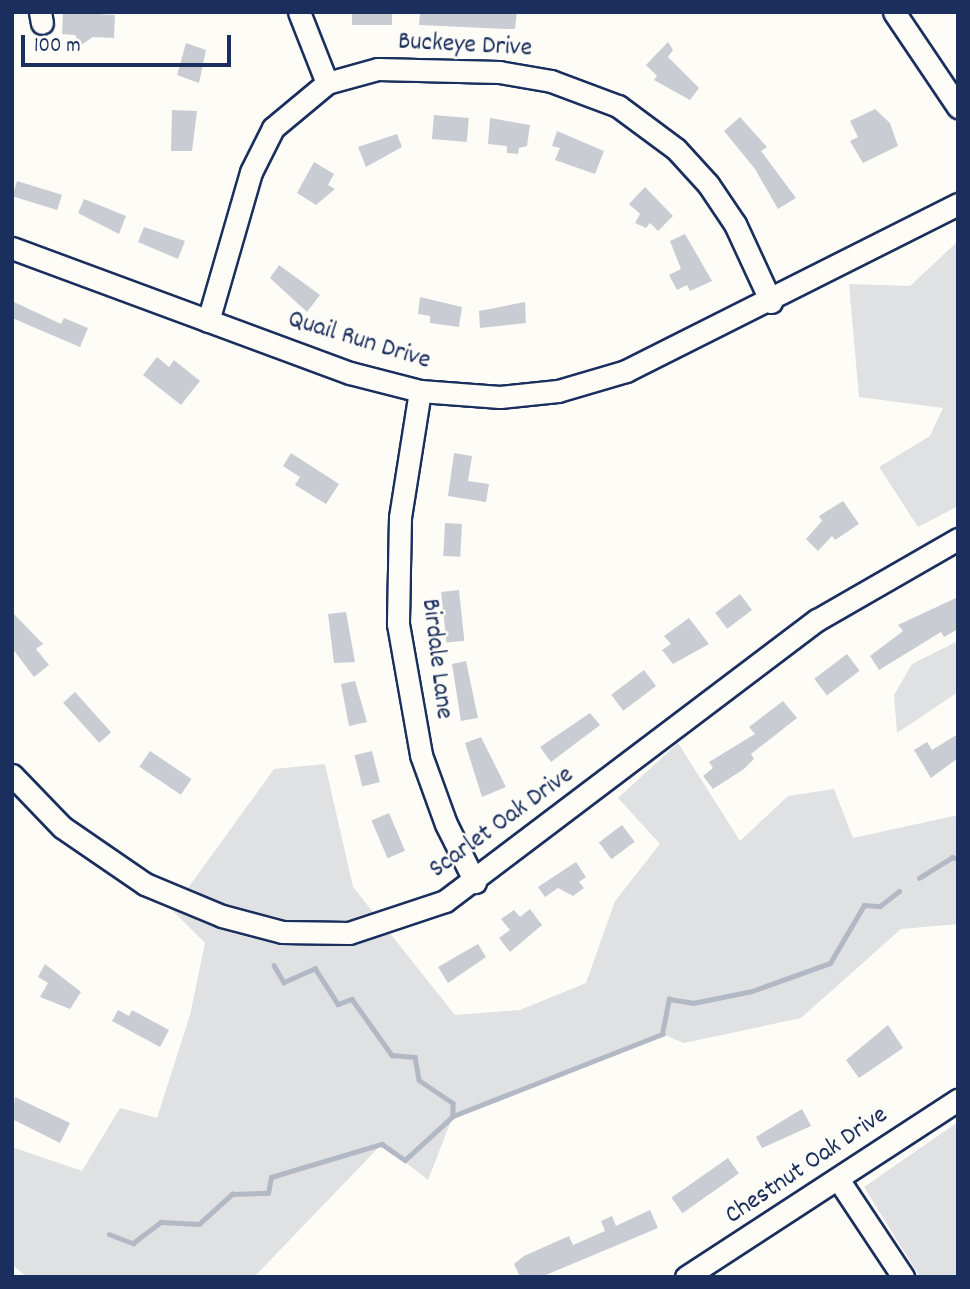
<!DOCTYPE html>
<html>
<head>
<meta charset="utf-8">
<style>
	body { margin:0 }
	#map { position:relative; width:970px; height:1289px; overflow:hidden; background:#fdfcf7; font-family:Dekko,sans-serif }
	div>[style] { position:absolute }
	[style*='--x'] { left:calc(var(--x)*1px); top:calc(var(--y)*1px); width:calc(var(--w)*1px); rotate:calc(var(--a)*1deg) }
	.green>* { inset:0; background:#e0e1e3 }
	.stream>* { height:4.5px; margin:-2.25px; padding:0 2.25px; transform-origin:2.25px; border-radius:2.25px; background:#b3b8c5 }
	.building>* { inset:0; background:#c9ccd3; transform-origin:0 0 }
	.roads { filter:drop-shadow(2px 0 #1b2f5e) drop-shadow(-2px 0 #1b2f5e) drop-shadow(0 2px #1b2f5e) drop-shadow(0 -2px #1b2f5e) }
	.minor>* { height:21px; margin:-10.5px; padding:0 10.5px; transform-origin:10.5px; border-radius:10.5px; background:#fdfcf7 }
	span { translate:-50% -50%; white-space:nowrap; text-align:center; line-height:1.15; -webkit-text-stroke:5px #fdfcf7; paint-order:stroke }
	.street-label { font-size:26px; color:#1b2f5e }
	.frame { position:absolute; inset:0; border:14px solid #1b2f5e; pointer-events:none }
	.scale { position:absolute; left:21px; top:35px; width:210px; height:32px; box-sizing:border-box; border:4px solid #1b2f5e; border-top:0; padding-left:9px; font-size:21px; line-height:24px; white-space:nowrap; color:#1b2f5e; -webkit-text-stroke:5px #fdfcf7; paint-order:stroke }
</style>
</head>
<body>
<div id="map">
	<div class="green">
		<i style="clip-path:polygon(958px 241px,958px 506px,918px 527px,879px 467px,930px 436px,943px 408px,859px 397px,849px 284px,910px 286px)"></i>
		<i style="clip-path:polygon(958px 641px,958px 692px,897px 733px,894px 695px,912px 664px)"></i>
		<i style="clip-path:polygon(678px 743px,740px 841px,788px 796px,834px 789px,853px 838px,958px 815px,958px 924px,901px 929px,801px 1018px,684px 1043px,662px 1034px,453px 1116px,428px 1180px,382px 1144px,254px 1277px,27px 1277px,12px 1265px,12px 1147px,82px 1171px,120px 1108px,157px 1118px,190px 1015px,205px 943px,172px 910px,274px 769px,325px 764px,353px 887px,455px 1015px,520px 1010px,586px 983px,615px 901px,660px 844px,618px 798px)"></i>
		<i style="clip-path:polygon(958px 1122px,958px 1277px,920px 1277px,864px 1187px)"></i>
	</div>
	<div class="stream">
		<i style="--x:919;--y:878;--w:39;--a:-32"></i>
		<i style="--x:952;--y:857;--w:6;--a:18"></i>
		<i style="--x:274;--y:965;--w:20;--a:60"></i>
		<i style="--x:284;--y:982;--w:34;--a:-24"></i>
		<i style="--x:315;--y:968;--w:43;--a:57.4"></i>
		<i style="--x:338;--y:1004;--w:15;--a:-20"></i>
		<i style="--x:352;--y:999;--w:69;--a:54.5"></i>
		<i style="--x:392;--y:1055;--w:23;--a:5"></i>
		<i style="--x:415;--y:1057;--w:23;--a:80"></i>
		<i style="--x:419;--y:1080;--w:41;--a:34.1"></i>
		<i style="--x:453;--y:1103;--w:13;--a:90"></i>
		<i style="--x:109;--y:1234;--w:26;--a:21"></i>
		<i style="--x:133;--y:1243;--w:35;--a:-37"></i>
		<i style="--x:161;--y:1222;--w:38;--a:3"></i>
		<i style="--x:199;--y:1224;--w:45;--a:-42.3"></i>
		<i style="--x:232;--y:1194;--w:36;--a:-2"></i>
		<i style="--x:268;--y:1193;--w:16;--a:-79"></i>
		<i style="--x:271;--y:1177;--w:116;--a:-16.6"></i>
		<i style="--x:382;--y:1144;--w:28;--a:35"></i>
		<i style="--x:405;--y:1160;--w:65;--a:-42.5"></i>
		<i style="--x:453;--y:1116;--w:225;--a:-21.4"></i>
		<i style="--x:662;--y:1034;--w:36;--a:-79"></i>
		<i style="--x:669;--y:999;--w:24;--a:9"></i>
		<i style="--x:693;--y:1003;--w:60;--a:-11.5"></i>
		<i style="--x:752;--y:991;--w:83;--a:-19.7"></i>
		<i style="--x:830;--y:963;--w:67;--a:-59.6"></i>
		<i style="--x:864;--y:905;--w:16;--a:4"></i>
		<i style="--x:880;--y:906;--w:24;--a:-38"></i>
	</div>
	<div class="building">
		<i style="clip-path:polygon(63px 12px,115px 15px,114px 38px,93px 37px,81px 45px,75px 35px,62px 34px)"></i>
		<i style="left:352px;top:12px;width:40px;height:13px"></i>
		<i style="clip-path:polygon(420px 12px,517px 12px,515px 29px,506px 29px,419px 25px)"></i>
		<i style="clip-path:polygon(668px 42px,673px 50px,668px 57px,699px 88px,690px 100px,654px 80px,657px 76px,646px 65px)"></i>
		<i style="clip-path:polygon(186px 43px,206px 50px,199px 83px,177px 75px)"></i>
		<i style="clip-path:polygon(875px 109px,890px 123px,898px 146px,863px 163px,850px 141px,858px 137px,850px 121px)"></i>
		<i style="clip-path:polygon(172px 110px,197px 111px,192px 151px,171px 151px)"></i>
		<i style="left:434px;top:115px;width:35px;height:24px;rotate:5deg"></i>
		<i style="clip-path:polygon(740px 117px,767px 147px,761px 151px,796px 198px,778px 209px,755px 169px,724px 131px)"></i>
		<i style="clip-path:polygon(490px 118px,530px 125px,527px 146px,519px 148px,518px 154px,507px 153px,507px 146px,488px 144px)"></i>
		<i style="clip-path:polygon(557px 131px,604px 151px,595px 174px,555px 160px,560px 148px,552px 146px)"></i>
		<i style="clip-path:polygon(397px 134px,402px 147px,366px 167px,358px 147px)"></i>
		<i style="clip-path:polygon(314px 162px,334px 174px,328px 185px,335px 189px,316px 205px,297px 193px)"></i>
		<i style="left:17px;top:181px;width:47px;height:16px;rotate:17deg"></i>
		<i style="clip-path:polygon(645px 187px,673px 216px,658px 231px,650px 223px,646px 228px,635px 223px,640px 214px,629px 204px)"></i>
		<i style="clip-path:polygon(84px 199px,126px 216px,119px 234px,78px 213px)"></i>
		<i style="clip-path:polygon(144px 227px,185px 241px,178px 259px,138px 242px)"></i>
		<i style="clip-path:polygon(685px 234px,712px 281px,690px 291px,687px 285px,677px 290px,669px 275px,681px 269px,670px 241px)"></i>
		<i style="clip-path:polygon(279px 265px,320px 295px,307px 312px,270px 278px)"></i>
		<i style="clip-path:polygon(420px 297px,462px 307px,459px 327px,430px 323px,430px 316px,418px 314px)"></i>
		<i style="clip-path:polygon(12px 301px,61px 324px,64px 318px,88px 328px,80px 347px,12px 318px)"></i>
		<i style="clip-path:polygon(525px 302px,526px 323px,480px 328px,479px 311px)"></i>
		<i style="clip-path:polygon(157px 357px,169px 367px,174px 360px,200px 381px,181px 405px,143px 375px)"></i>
		<i style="clip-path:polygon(291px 453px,339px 484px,326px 504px,295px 485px,300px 477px,283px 466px)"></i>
		<i style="clip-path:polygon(454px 453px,472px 456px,468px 481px,489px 484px,486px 502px,448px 496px)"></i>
		<i style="clip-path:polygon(843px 501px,859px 524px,835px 540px,832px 536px,818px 551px,806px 539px,822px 521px,819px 516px)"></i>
		<i style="left:445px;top:523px;width:17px;height:33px;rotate:3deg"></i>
		<i style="left:459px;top:590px;width:51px;height:18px;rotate:84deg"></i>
		<i style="left:740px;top:594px;width:20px;height:31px;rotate:53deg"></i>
		<i style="clip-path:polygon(958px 597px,958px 629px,944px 637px,941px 632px,879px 670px,870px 656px,903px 631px,898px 625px)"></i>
		<i style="clip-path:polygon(12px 612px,43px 644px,36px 649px,49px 665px,34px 677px,12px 648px)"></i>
		<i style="clip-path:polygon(346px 612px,355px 662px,334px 663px,328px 614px)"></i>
		<i style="clip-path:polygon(689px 618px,709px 644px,673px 664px,662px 650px,671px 644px,664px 636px)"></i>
		<i style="left:847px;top:654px;width:21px;height:41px;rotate:53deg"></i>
		<i style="clip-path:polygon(466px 661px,478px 718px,461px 721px,452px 664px)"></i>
		<i style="left:644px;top:670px;width:20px;height:41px;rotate:53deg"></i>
		<i style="clip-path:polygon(355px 681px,367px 722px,349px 726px,341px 684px)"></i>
		<i style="left:75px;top:692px;width:54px;height:16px;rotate:48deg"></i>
		<i style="clip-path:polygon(783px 701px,797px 718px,751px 754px,754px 759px,744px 769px,713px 789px,703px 776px,713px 768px,709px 762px,755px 734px,749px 727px)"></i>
		<i style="clip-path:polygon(590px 713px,600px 725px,551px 762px,540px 747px)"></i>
		<i style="clip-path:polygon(958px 734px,958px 758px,931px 778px,914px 750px,927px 742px,932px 750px)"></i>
		<i style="clip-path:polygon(481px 737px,506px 787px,482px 797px,465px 743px)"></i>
		<i style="left:150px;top:751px;width:50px;height:19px;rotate:34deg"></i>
		<i style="left:372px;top:751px;width:32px;height:18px;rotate:76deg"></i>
		<i style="left:389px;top:813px;width:41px;height:19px;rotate:67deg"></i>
		<i style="left:622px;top:825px;width:21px;height:29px;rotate:53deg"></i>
		<i style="clip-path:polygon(576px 862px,586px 877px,579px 882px,584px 888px,573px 896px,558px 888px,545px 897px,538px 887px)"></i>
		<i style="clip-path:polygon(530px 909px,542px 925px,510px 952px,499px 938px,510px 930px,501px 919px,514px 910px,520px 917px)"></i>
		<i style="clip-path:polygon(478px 944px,486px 957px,448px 983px,438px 967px)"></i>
		<i style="clip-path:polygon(45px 964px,81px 992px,70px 1009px,40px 997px,48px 983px,38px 977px)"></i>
		<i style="clip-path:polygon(118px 1010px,129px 1016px,132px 1010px,169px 1030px,160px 1047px,112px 1021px)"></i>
		<i style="clip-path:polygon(888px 1025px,903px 1048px,859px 1078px,846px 1060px)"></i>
		<i style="clip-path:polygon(15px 1097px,70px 1123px,60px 1143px,12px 1119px)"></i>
		<i style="clip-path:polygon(802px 1109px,811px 1126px,762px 1148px,756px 1137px)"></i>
		<i style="left:728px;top:1158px;width:19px;height:69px;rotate:55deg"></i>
		<i style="clip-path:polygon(650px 1210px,658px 1228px,541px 1277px,520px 1277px,514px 1264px,524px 1256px,569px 1236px,573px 1245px,605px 1231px,601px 1221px,612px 1216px,616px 1226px)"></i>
	</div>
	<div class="roads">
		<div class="minor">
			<i style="--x:40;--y:12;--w:11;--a:80"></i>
			<i style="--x:299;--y:12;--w:76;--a:68.5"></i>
			<i style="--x:894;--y:12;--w:115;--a:56"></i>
			<i style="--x:12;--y:248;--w:360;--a:20.3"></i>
			<i style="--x:350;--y:373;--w:72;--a:14.4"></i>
			<i style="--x:420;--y:391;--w:80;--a:4.3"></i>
			<i style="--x:500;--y:397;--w:58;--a:-5.9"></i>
			<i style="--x:558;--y:391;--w:71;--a:-16.4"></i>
			<i style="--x:626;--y:371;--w:372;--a:-26.7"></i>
			<i style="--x:208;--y:321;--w:155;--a:-73.9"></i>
			<i style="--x:251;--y:172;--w:49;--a:-63.4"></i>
			<i style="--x:273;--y:128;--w:70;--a:-39.8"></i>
			<i style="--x:327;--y:83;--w:53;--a:-15.4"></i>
			<i style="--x:378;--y:69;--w:121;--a:1.4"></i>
			<i style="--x:499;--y:72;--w:53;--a:9.8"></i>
			<i style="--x:551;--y:81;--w:72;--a:20.5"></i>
			<i style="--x:618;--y:106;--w:72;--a:36.6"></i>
			<i style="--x:676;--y:149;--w:47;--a:47.6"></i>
			<i style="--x:708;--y:184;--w:48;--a:56"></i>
			<i style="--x:735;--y:224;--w:86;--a:65.2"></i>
			<i style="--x:420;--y:391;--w:128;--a:99"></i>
			<i style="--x:400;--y:517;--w:107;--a:91.1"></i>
			<i style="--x:398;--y:624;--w:133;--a:80"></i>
			<i style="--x:421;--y:755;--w:73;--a:70.1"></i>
			<i style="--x:446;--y:824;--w:65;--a:63.4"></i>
			<i style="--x:12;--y:775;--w:72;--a:46.1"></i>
			<i style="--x:62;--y:827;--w:101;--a:34.5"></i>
			<i style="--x:145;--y:884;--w:83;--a:22.6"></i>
			<i style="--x:222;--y:916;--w:62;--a:14.9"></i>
			<i style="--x:282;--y:932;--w:67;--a:0.9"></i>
			<i style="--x:349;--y:933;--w:101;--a:-18.4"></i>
			<i style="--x:445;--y:901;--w:466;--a:-37.1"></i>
			<i style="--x:817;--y:620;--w:163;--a:-29.9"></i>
			<i style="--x:838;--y:1179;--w:118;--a:56.4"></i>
			<i style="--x:686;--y:1277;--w:325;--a:-33.1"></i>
		</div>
	</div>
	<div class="street-label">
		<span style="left:465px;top:46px;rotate:3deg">Buckeye Drive</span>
		<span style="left:359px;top:341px;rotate:17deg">Quail Run Drive</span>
		<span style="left:436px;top:659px;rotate:83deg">Birdale Lane</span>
		<span style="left:502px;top:823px;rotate:-36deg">Scarlet Oak Drive</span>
		<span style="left:807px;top:1166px;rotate:-34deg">Chestnut Oak Drive</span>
	</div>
	<div class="frame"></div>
	<div class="scale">100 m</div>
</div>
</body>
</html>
